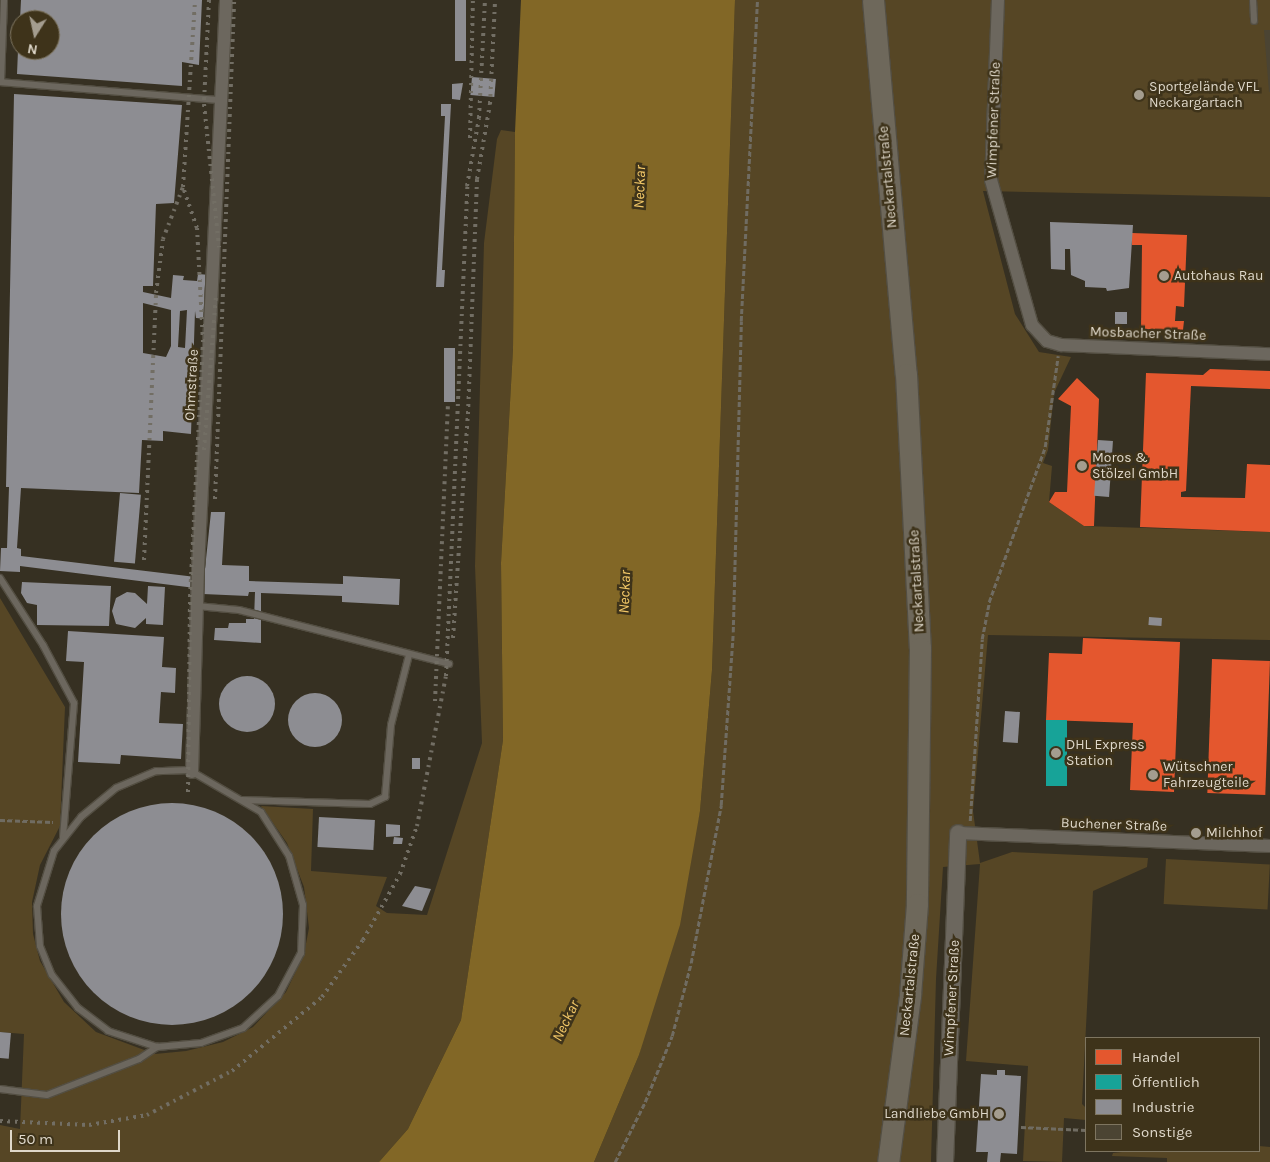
<!DOCTYPE html>
<html>
<head>
<meta charset="utf-8">
<style>
	body { margin:0 }
	#map { position:relative; width:1270px; height:1162px; overflow:hidden; background:#363022; font-family:Karla,sans-serif }
	div>[style] { position:absolute }
	[style*='--x'] { left:calc(var(--x)*1px); top:calc(var(--y)*1px); width:calc(var(--w)*1px); rotate:calc(var(--a)*1deg) }
	.green>* { inset:0; background:#564625; transform-origin:0 0 }
	.water>* { inset:0; background:#826726 }
	.shops>* { inset:0; background:#e4572e; transform-origin:0 0 }
	.public>* { inset:0; background:#17a398; transform-origin:0 0 }
	.industry>* { inset:0; background:#8d8d92; transform-origin:0 0 }
	.round { border-radius:50% }
	.building>* { inset:0; background:#4b4433 }
	.path>* { height:2.5px; margin-top:-1.25px; transform-origin:0; background:repeating-linear-gradient(90deg,#706c62 0 5px,transparent 0 7.5px) }
	.roads { filter:drop-shadow(1px 0 #534e42) drop-shadow(-1px 0 #534e42) drop-shadow(0 1px #534e42) drop-shadow(0 -1px #534e42) }
	.service>* { height:6px; margin:-3px; padding:0 3px; transform-origin:3px; border-radius:3px; background:#6c675e }
	.minor>* { height:12px; margin:-6px; padding:0 6px; transform-origin:6px; border-radius:6px; background:#6c675e }
	.tertiary>* { height:16px; margin:-8px; padding:0 8px; transform-origin:8px; border-radius:8px; background:#6c675e }
	.primary>* { height:21px; margin:-10.5px; padding:0 10.5px; transform-origin:10.5px; border-radius:10.5px; background:#6e685b }
	.rail>* { height:4px; margin-top:-2px; transform-origin:0; background:repeating-linear-gradient(90deg,#726e64 0 2.5px,transparent 0 7.5px) }
	.dots>* { width:14px; height:14px; translate:-50% -50%; box-sizing:border-box; border:2px solid #3e331a; border-radius:50% }
	span { translate:-50% -50%; white-space:nowrap; text-align:center; line-height:1.15; -webkit-text-stroke:5px #3e331a; paint-order:stroke }
	.poi-label { font-size:14px; color:#dfd8ca }
	.left { translate:0 -50%; text-align:left }
	.right { translate:-100% -50%; text-align:right }
	.street-label { font-size:14px; color:#dfd8ca }
	.water-label { font-size:15px; color:#f2c767; font-style:italic }
	.legend { position:absolute; left:1085px; top:1037px; width:175px; height:115px; box-sizing:border-box; background:#3e331a; border:1px solid #7e7560; margin:0; padding:6px 9px; list-style:none; font-size:15px; color:#dfd8ca }
	.legend li { display:flex; align-items:center; gap:10px; height:25px }
	.legend b { width:25px; border:1px solid #7e7560 }
	.north { position:absolute; left:10px; top:10px; width:50px; height:50px; box-sizing:border-box; background:#3e331a; border:1px solid #7e7560; border-radius:50%; rotate:190deg; font-size:14px; font-weight:700; line-height:20px; text-align:center; color:#dfd8ca }
	.north::after { content:''; display:block; margin:auto; width:18px; height:22px; background:#a49d8f; clip-path:polygon(50% 0,100% 100%,50% 72%,0 100%) }
	.scale { position:absolute; left:10px; top:1130px; width:110px; height:22px; box-sizing:border-box; border:2px solid #dfd8ca; border-top:0; padding-left:6px; font-size:15px; line-height:18px; white-space:nowrap; color:#dfd8ca; -webkit-text-stroke:4px #3e331a; paint-order:stroke }
</style>
</head>
<body>
<div id="map">
	<div class="green">
		<i style="clip-path:polygon(735px 0,1270px 0,1270px 197px,983px 191px,1015px 314px,1039px 352px,1071px 357px,1054px 393px,1048px 450px,1043px 463px,1052px 466px,1049px 502px,1084px 526px,1270px 532px,1270px 640px,988px 635px,973px 811px,980px 863px,1012px 852px,1148px 858px,1147px 867px,1093px 891px,1082px 1104px,1086px 1108px,1086px 1120px,1064px 1118px,1062px 1162px,1023px 1161px,1028px 1066px,966px 1061px,980px 864px,943px 867px,936px 979px,931px 1162px,594px 1162px,639px 1055px,700px 811px,712px 670px)"></i>
		<i style="clip-path:polygon(501px 130px,515px 132px,513px 349px,501px 563px,503px 740px,461px 1020px,408px 1129px,379px 1162px,0 1162px,0 1125px,20px 1129px,24px 1034px,0 1032px,0 598px,65px 707px,60px 826px,40px 865px,32px 902px,33px 934px,40px 961px,64px 1002px,96px 1032px,155px 1054px,186px 1051px,223px 1042px,253px 1027px,286px 992px,304px 954px,309px 928px,304px 887px,287px 843px,261px 806px,313px 809px,311px 871px,387px 877px,376px 906px,387px 913px,427px 915px,482px 743px,475px 566px,484px 243px,497px 139px)"></i>
		<i style="left:1166px;top:859px;width:104px;height:45px;rotate:3deg"></i>
		<i style="clip-path:polygon(1259px 1146px,1270px 1147px,1270px 1162px,1167px 1162px,1167px 1158px,1112px 1156px,1113px 1153px,1131px 1151px,1259px 1151px)"></i>
	</div>
	<div class="water">
		<i style="clip-path:polygon(521px 0,735px 0,712px 670px,700px 811px,680px 925px,639px 1055px,594px 1162px,379px 1162px,408px 1129px,461px 1020px,503px 740px,501px 563px,513px 349px,515px 132px)"></i>
	</div>
	<div class="shops">
		<i style="clip-path:polygon(1132px 233px,1187px 235px,1184px 307px,1176px 306px,1175px 321px,1184px 321px,1183px 330px,1141px 329px,1142px 245px,1132px 245px)"></i>
		<i style="clip-path:polygon(1210px 369px,1270px 371px,1270px 389px,1191px 386px,1186px 491px,1181px 492px,1181px 497px,1245px 498px,1247px 464px,1270px 465px,1270px 532px,1140px 527px,1146px 373px,1203px 375px)"></i>
		<i style="clip-path:polygon(1077px 378px,1099px 399px,1094px 526px,1084px 526px,1049px 502px,1055px 492px,1067px 492px,1071px 406px,1058px 399px)"></i>
		<i style="clip-path:polygon(1083px 638px,1180px 642px,1174px 792px,1130px 790px,1133px 723px,1046px 720px,1049px 653px,1082px 654px)"></i>
		<i style="left:1212px;top:659px;width:58px;height:134px;rotate:2deg"></i>
	</div>
	<div class="public">
		<i style="left:1046px;top:720px;width:21px;height:66px"></i>
	</div>
	<div class="industry">
		<i style="clip-path:polygon(21px 0,202px 0,199px 65px,182px 62px,182px 86px,17px 74px,18px 50px,50px 50px,50px 20px,20px 20px)"></i>
		<i style="left:455px;top:0;width:11px;height:61px"></i>
		<i style="left:472px;top:77px;width:24px;height:18px;rotate:5deg"></i>
		<i style="clip-path:polygon(463px 83px,460px 100px,452px 99px,452px 84px)"></i>
		<i style="clip-path:polygon(evenodd,14px 94px,182px 105px,174px 203px,156px 204px,153px 286px,143px 286px,143px 292px,171px 298px,173px 275px,184px 276px,183px 280px,197px 281px,198px 274px,210px 275px,207px 319px,196px 318px,195px 311px,191px 434px,163px 431px,163px 441px,142px 440px,139px 493px,21px 488px,17px 548px,21px 549px,21px 556px,204px 578px,211px 512px,225px 512px,222px 565px,249px 566px,249px 581px,343px 584px,343px 576px,400px 579px,399px 605px,342px 602px,342px 596px,261px 593px,261px 643px,214px 640px,215px 628px,228px 628px,229px 623px,246px 623px,246px 619px,254px 619px,255px 592px,249px 592px,248px 596px,203px 594px,203px 589px,20px 566px,20px 572px,0 571px,1px 548px,7px 548px,9px 487px,6px 487px,14px 94px,143px 303px,171px 310px,171px 346px,166px 357px,143px 353px,143px 303px,14px 94px,187px 310px,185px 348px,178px 347px,180px 311px,187px 310px)"></i>
		<i style="clip-path:polygon(441px 104px,451px 104px,442px 270px,445px 270px,444px 287px,436px 287px,445px 116px,441px 116px)"></i>
		<i style="clip-path:polygon(1050px 222px,1133px 225px,1129px 288px,1107px 291px,1106px 288px,1085px 287px,1085px 281px,1071px 275px,1070px 249px,1065px 249px,1065px 270px,1051px 269px)"></i>
		<i style="left:1127px;top:312px;width:12px;height:12px;rotate:90deg"></i>
		<i style="left:444px;top:348px;width:11px;height:54px"></i>
		<i style="left:1098px;top:440px;width:15px;height:56px;rotate:4deg"></i>
		<i style="left:120px;top:493px;width:21px;height:69px;rotate:5deg"></i>
		<i style="clip-path:polygon(22px 582px,111px 586px,109px 626px,37px 625px,37px 605px,27px 603px,21px 593px)"></i>
		<i style="clip-path:polygon(148px 586px,165px 587px,163px 625px,146px 624px,146px 618px,135px 628px,116px 624px,112px 611px,116px 598px,127px 592px,135px 593px,147px 604px)"></i>
		<i style="left:1149px;top:617px;width:13px;height:8px;rotate:4deg"></i>
		<i style="clip-path:polygon(68px 631px,164px 637px,162px 667px,176px 668px,175px 693px,161px 692px,159px 723px,183px 724px,181px 759px,121px 755px,120px 764px,78px 762px,84px 662px,66px 661px)"></i>
		<i class="round" style="left:219px;top:676px;width:56px;height:56px"></i>
		<i class="round" style="left:288px;top:693px;width:54px;height:54px"></i>
		<i style="left:1005px;top:711px;width:15px;height:31px;rotate:4deg"></i>
		<i style="left:412px;top:758px;width:8px;height:11px"></i>
		<i class="round" style="left:61px;top:803px;width:222px;height:222px"></i>
		<i style="left:319px;top:817px;width:56px;height:30px;rotate:3deg"></i>
		<i style="clip-path:polygon(386px 824px,400px 825px,400px 836px,386px 837px)"></i>
		<i style="clip-path:polygon(394px 837px,403px 838px,402px 844px,393px 844px)"></i>
		<i style="clip-path:polygon(415px 886px,431px 889px,422px 911px,402px 906px)"></i>
		<i style="left:0;top:1032px;width:11px;height:26px;rotate:5deg"></i>
		<i style="clip-path:polygon(997px 1070px,1005px 1070px,1005px 1075px,1021px 1076px,1017px 1154px,1001px 1153px,1000px 1162px,987px 1162px,988px 1152px,976px 1152px,981px 1074px,997px 1075px)"></i>
	</div>
	<div class="building">
		<i style="clip-path:polygon(1264px 30px,1270px 30px,1270px 92px,1269px 92px)"></i>
	</div>
	<div class="path">
		<i style="--x:0;--y:820;--w:53;--a:2.2"></i>
		<i style="--x:970;--y:821;--w:182;--a:-86.2"></i>
		<i style="--x:982;--y:639;--w:38;--a:-79"></i>
		<i style="--x:989;--y:602;--w:165;--a:-70.1"></i>
		<i style="--x:1045;--y:447;--w:92;--a:-81.9"></i>
		<i style="--x:1021;--y:1127;--w:65;--a:2.6"></i>
		<i style="--x:615;--y:1162;--w:67;--a:-63.4"></i>
		<i style="--x:645;--y:1102;--w:71;--a:-67.8"></i>
		<i style="--x:672;--y:1036;--w:75;--a:-75.4"></i>
		<i style="--x:691;--y:963;--w:161;--a:-79.2"></i>
		<i style="--x:721;--y:805;--w:173;--a:-86"></i>
		<i style="--x:733;--y:632;--w:311;--a:-88.5"></i>
		<i style="--x:741;--y:321;--w:321;--a:-87.1"></i>
	</div>
	<div class="roads">
		<div class="service">
			<i style="--x:1253;--y:0;--w:21;--a:87"></i>
			<i style="--x:0;--y:82;--w:222;--a:4.7"></i>
			<i style="--x:1;--y:82;--w:82;--a:-87.9"></i>
			<i style="--x:0;--y:578;--w:80;--a:57.3"></i>
			<i style="--x:43;--y:645;--w:66;--a:61.9"></i>
			<i style="--x:74;--y:703;--w:135;--a:94.7"></i>
			<i style="--x:197;--y:606;--w:42;--a:5.4"></i>
			<i style="--x:239;--y:610;--w:217;--a:14.4"></i>
			<i style="--x:242;--y:800;--w:128;--a:1.8"></i>
			<i style="--x:370;--y:804;--w:17;--a:-25"></i>
			<i style="--x:385;--y:797;--w:72;--a:-85.2"></i>
			<i style="--x:391;--y:725;--w:72;--a:-75.6"></i>
			<i style="--x:0;--y:1089;--w:47;--a:7.3"></i>
			<i style="--x:47;--y:1095;--w:99;--a:-21.4"></i>
			<i style="--x:139;--y:1059;--w:22;--a:-34"></i>
			<i style="--x:157;--y:1047;--w:44;--a:-5.2"></i>
			<i style="--x:201;--y:1043;--w:45;--a:-19.7"></i>
			<i style="--x:243;--y:1028;--w:47;--a:-42.4"></i>
			<i style="--x:278;--y:996;--w:49;--a:-61.9"></i>
			<i style="--x:301;--y:953;--w:48;--a:-87.6"></i>
			<i style="--x:303;--y:905;--w:51;--a:-105.9"></i>
			<i style="--x:289;--y:856;--w:52;--a:-122.5"></i>
			<i style="--x:261;--y:812;--w:83;--a:-149.7"></i>
			<i style="--x:189;--y:770;--w:33;--a:178"></i>
			<i style="--x:156;--y:771;--w:43;--a:157"></i>
			<i style="--x:116;--y:788;--w:45;--a:140.4"></i>
			<i style="--x:81;--y:817;--w:43;--a:128.5"></i>
			<i style="--x:54;--y:851;--w:58;--a:107.2"></i>
			<i style="--x:37;--y:906;--w:40;--a:85.7"></i>
			<i style="--x:40;--y:946;--w:31;--a:68"></i>
			<i style="--x:52;--y:975;--w:42;--a:51.8"></i>
			<i style="--x:78;--y:1008;--w:38;--a:37"></i>
			<i style="--x:108;--y:1031;--w:52;--a:18.1"></i>
		</div>
		<div class="minor">
			<i style="--x:998;--y:0;--w:180;--a:92.2"></i>
			<i style="--x:991;--y:180;--w:151;--a:74.2"></i>
			<i style="--x:1032;--y:325;--w:22;--a:47"></i>
			<i style="--x:1047;--y:341;--w:15;--a:16"></i>
			<i style="--x:1061;--y:345;--w:209;--a:2.5"></i>
			<i style="--x:192;--y:772;--w:203;--a:-88.3"></i>
			<i style="--x:198;--y:569;--w:570;--a:-87.18"></i>
			<i style="--x:958;--y:833;--w:312;--a:2.4"></i>
		</div>
		<div class="tertiary">
			<i style="--x:945;--y:1162;--w:329;--a:-87.7"></i>
		</div>
		<div class="primary">
			<i style="--x:873;--y:0;--w:375;--a:85"></i>
			<i style="--x:906;--y:374;--w:274;--a:87.1"></i>
			<i style="--x:920;--y:648;--w:256;--a:90.7"></i>
			<i style="--x:917;--y:904;--w:92;--a:94.4"></i>
			<i style="--x:910;--y:996;--w:167;--a:97.5"></i>
		</div>
	</div>
	<div class="rail">
		<i style="--x:209;--y:0;--w:104;--a:92.8"></i>
		<i style="--x:204;--y:104;--w:144;--a:84"></i>
		<i style="--x:470;--y:138;--w:138;--a:-88.8"></i>
		<i style="--x:204;--y:450;--w:157;--a:-85.6"></i>
		<i style="--x:215;--y:499;--w:499;--a:-87.8"></i>
		<i style="--x:144;--y:560;--w:267;--a:-87.4"></i>
		<i style="--x:156;--y:293;--w:54;--a:-82.6"></i>
		<i style="--x:163;--y:239;--w:56;--a:-69"></i>
		<i style="--x:453;--y:638;--w:225;--a:-86.2"></i>
		<i style="--x:468;--y:414;--w:235;--a:-87.8"></i>
		<i style="--x:477;--y:179;--w:76;--a:-80.2"></i>
		<i style="--x:490;--y:104;--w:104;--a:-87.2"></i>
		<i style="--x:435;--y:701;--w:297;--a:-87.5"></i>
		<i style="--x:188;--y:792;--w:195;--a:-89.4"></i>
		<i style="--x:190;--y:597;--w:255;--a:-87.1"></i>
		<i style="--x:203;--y:342;--w:114;--a:-93"></i>
		<i style="--x:197;--y:228;--w:43;--a:-108.9"></i>
		<i style="--x:183;--y:187;--w:187;--a:-86.3"></i>
		<i style="--x:0;--y:1121;--w:89;--a:2.6"></i>
		<i style="--x:89;--y:1125;--w:59;--a:-9.8"></i>
		<i style="--x:147;--y:1115;--w:96;--a:-27.4"></i>
		<i style="--x:232;--y:1071;--w:117;--a:-39.4"></i>
		<i style="--x:322;--y:997;--w:70;--a:-54.3"></i>
		<i style="--x:363;--y:940;--w:76;--a:-60.7"></i>
		<i style="--x:400;--y:874;--w:51;--a:-70.5"></i>
		<i style="--x:417;--y:826;--w:153;--a:-79.1"></i>
		<i style="--x:446;--y:676;--w:490;--a:-87.5"></i>
		<i style="--x:467;--y:186;--w:69;--a:-80"></i>
		<i style="--x:479;--y:118;--w:118;--a:-87.1"></i>
	</div>
	<div class="dots">
		<i style="left:1139px;top:95px;background:#a49d8f"></i>
		<i style="left:1164px;top:276px;background:#a49d8f"></i>
		<i style="left:1082px;top:466px;background:#a49d8f"></i>
		<i style="left:1056px;top:753px;background:#a49d8f"></i>
		<i style="left:1153px;top:775px;background:#a49d8f"></i>
		<i style="left:1196px;top:833px;background:#a49d8f"></i>
		<i style="left:999px;top:1114px;background:#a49d8f"></i>
	</div>
	<div class="poi-label">
		<span class="left" style="left:1149px;top:95px">Sportgelände VFL<br>Neckargartach</span>
		<span class="left" style="left:1174px;top:276px">Autohaus Rau</span>
		<span class="left" style="left:1092px;top:466px">Moros &amp;<br>Stölzel GmbH</span>
		<span class="left" style="left:1066px;top:753px">DHL Express<br>Station</span>
		<span class="left" style="left:1163px;top:775px">Wütschner<br>Fahrzeugteile</span>
		<span class="left" style="left:1206px;top:833px">Milchhof</span>
		<span class="right" style="left:989px;top:1114px">Landliebe GmbH</span>
	</div>
	<div class="street-label">
		<span style="left:994px;top:120px;rotate:-88deg">Wimpfener Straße</span>
		<span style="left:888px;top:177px;rotate:-95deg">Neckartalstraße</span>
		<span style="left:1148px;top:334px;rotate:2deg">Mosbacher Straße</span>
		<span style="left:192px;top:385px;rotate:-87deg">Ohmstraße</span>
		<span style="left:917px;top:581px;rotate:-93deg">Neckartalstraße</span>
		<span style="left:1114px;top:825px;rotate:2deg">Buchener Straße</span>
		<span style="left:910px;top:985px;rotate:-84deg">Neckartalstraße</span>
		<span style="left:952px;top:998px;rotate:-87deg">Wimpfener Straße</span>
	</div>
	<div class="water-label">
		<span style="left:640px;top:187px;rotate:-88deg">Neckar</span>
		<span style="left:625px;top:592px;rotate:-88deg">Neckar</span>
		<span style="left:566px;top:1021px;rotate:-64deg">Neckar</span>
	</div>
	<ul class="legend">
	<li><b style="height:14px;background:#e4572e"></b>Handel</li>
	<li><b style="height:14px;background:#17a398"></b>Öffentlich</li>
	<li><b style="height:14px;background:#8d8d92"></b>Industrie</li>
	<li><b style="height:14px;background:#4b4433"></b>Sonstige</li>
	</ul>
	<div class="north">N</div>
	<div class="scale">50 m</div>
</div>
</body>
</html>
